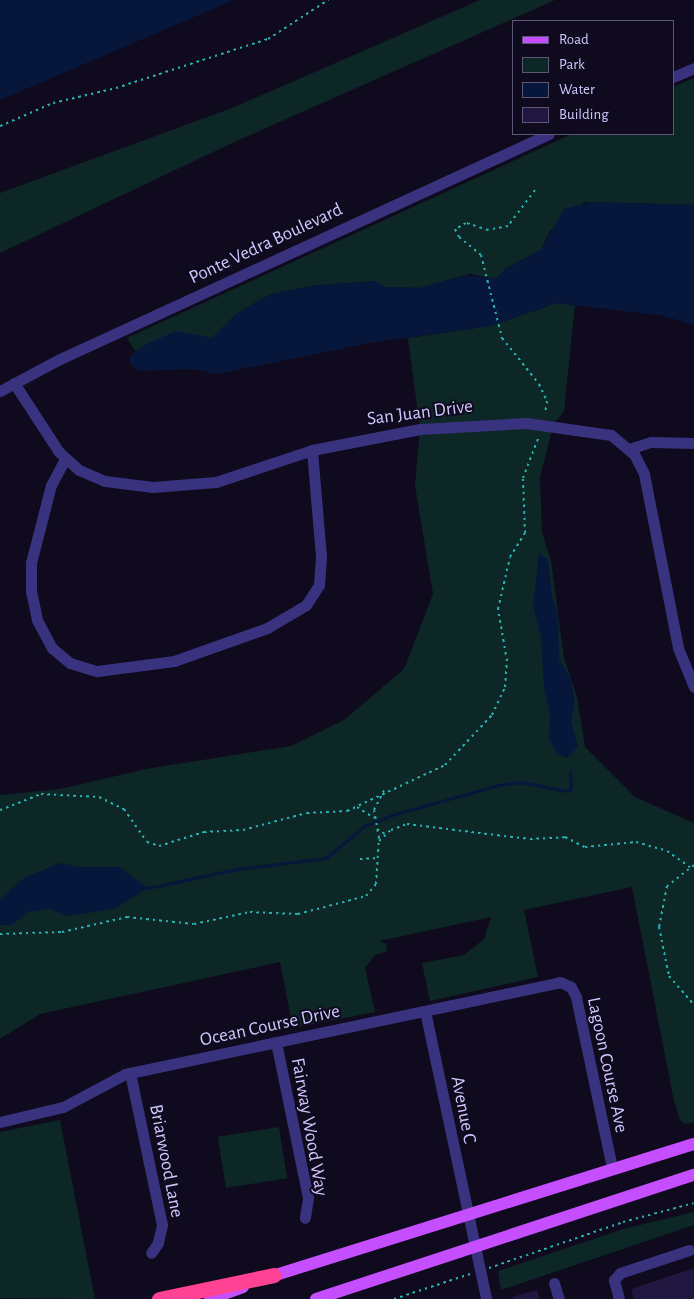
<!DOCTYPE html>
<html>
<head>
<meta charset="utf-8">
<style>
	body { margin:0 }
	#map { position:relative; width:694px; height:1299px; overflow:hidden; background:#0f0a1d; font-family:"Alegreya Sans",sans-serif }
	div>[style] { position:absolute }
	[style*='--x'] { left:calc(var(--x)*1px); top:calc(var(--y)*1px); width:calc(var(--w)*1px); rotate:calc(var(--a)*1deg) }
	.green>* { inset:0; background:#0d2727; transform-origin:0 0 }
	.water>* { inset:0; background:#06173b }
	.stream>* { height:3px; margin:-1.5px; padding:0 1.5px; transform-origin:1.5px; border-radius:1.5px; background:#06173b }
	.building>* { inset:0; background:#20163f }
	.path>* { height:2px; margin-top:-1px; transform-origin:0; background:repeating-linear-gradient(90deg,#26b3b2 0 2.5px,transparent 0 6.5px) }
	.minor>* { height:11px; margin:-5.5px; padding:0 5.5px; transform-origin:5.5px; border-radius:5.5px; background:#39337f }
	.major>* { height:12px; margin:-6px; padding:0 6px; transform-origin:6px; border-radius:6px; background:#c54eff }
	.highway>* { height:15px; margin:-7.5px; padding:0 7.5px; transform-origin:7.5px; border-radius:7.5px; background:#ff4293 }
	span { translate:-50% -50%; white-space:nowrap; text-align:center; line-height:1.15; -webkit-text-stroke:4px #0f0a1d; paint-order:stroke }
	.street-label { font-size:19px; color:#d0c7ff }
	.legend { position:absolute; left:512px; top:20px; width:162px; height:115px; box-sizing:border-box; background:#0f0a1d; border:1px solid #5c5677; margin:0; padding:6px 9px; list-style:none; font-size:15px; color:#d0c7ff }
	.legend li { display:flex; align-items:center; gap:10px; height:25px }
	.legend b { width:25px; border:1px solid #5c5677 }
</style>
</head>
<body>
<div id="map">
	<div class="green">
		<i style="clip-path:polygon(480px 0,555px 0,230px 144px,0 253px,0 193px,232px 108px)"></i>
		<i style="clip-path:polygon(694px 78px,694px 205px,584px 202px,550px 231px,541px 250px,505px 269px,496px 279px,470px 274px,420px 288px,385px 287px,375px 281px,310px 286px,268px 295px,235px 315px,212px 338px,177px 332px,136px 352px,127px 338px,572px 134px,673px 134px,673px 87px)"></i>
		<i style="clip-path:polygon(557px 303px,575px 305px,564px 411px,553px 425px,540px 478px,542px 532px,551px 561px,564px 658px,577px 697px,585px 747px,635px 797px,694px 823px,694px 1122px,685px 1124px,680px 1120px,674px 1101px,632px 887px,524px 910px,538px 977px,430px 1001px,422px 963px,464px 955px,484px 939px,491px 917px,379px 941px,386px 944px,387px 951px,375px 955px,365px 968px,375px 1012px,293px 1028px,280px 962px,40px 1014px,0 1039px,0 795px,60px 789px,146px 769px,291px 746px,344px 720px,404px 669px,433px 594px,415px 485px,420px 429px,408px 338px,490px 326px)"></i>
		<i style="clip-path:polygon(60px 1120px,95px 1299px,0 1298px,0 1132px)"></i>
		<i style="left:279px;top:1127px;width:52px;height:62px;rotate:81deg"></i>
		<i style="clip-path:polygon(694px 1212px,694px 1225px,501px 1290px,498px 1271px,623px 1229px)"></i>
	</div>
	<div class="water">
		<i style="clip-path:polygon(0 0,234px 0,0 100px)"></i>
		<i style="clip-path:polygon(591px 202px,694px 205px,694px 325px,664px 316px,557px 303px,490px 326px,370px 343px,217px 374px,192px 369px,139px 371px,130px 364px,130px 356px,148px 343px,177px 331px,212px 338px,235px 315px,268px 295px,310px 286px,375px 281px,385px 287px,420px 288px,465px 275px,496px 279px,505px 269px,541px 250px,564px 209px)"></i>
		<i style="clip-path:polygon(539px 553px,548px 559px,552px 596px,558px 615px,559px 659px,571px 680px,575px 703px,571px 721px,578px 747px,567px 758px,557px 754px,549px 739px,550px 712px,544px 689px,541px 637px,533px 606px)"></i>
		<i style="clip-path:polygon(59px 863px,81px 867px,120px 867px,148px 888px,114px 909px,68px 916px,49px 909px,28px 912px,12px 925px,0 925px,0 899px,24px 878px)"></i>
	</div>
	<div class="stream">
		<i style="--x:148;--y:888;--w:91;--a:-12.1"></i>
		<i style="--x:237;--y:869;--w:90;--a:-7"></i>
		<i style="--x:326;--y:858;--w:50;--a:-40.1"></i>
		<i style="--x:364;--y:826;--w:30;--a:-21"></i>
		<i style="--x:392;--y:815;--w:111;--a:-15.7"></i>
		<i style="--x:499;--y:785;--w:21;--a:-8"></i>
		<i style="--x:520;--y:782;--w:48;--a:10.8"></i>
		<i style="--x:567;--y:791;--w:4;--a:-27"></i>
		<i style="--x:571;--y:789;--w:18;--a:-93"></i>
	</div>
	<div class="building">
		<i style="clip-path:polygon(694px 1268px,694px 1299px,634px 1299px,631px 1289px)"></i>
		<i style="clip-path:polygon(537px 1290px,540px 1299px,513px 1299px,512px 1297px)"></i>
	</div>
	<div class="path">
		<i style="--x:0;--y:126;--w:58;--a:-23.5"></i>
		<i style="--x:53;--y:103;--w:65;--a:-13.4"></i>
		<i style="--x:116;--y:88;--w:160;--a:-17.9"></i>
		<i style="--x:268;--y:39;--w:72;--a:-33"></i>
		<i style="--x:535;--y:190;--w:45;--a:126.9"></i>
		<i style="--x:508;--y:226;--w:20;--a:169"></i>
		<i style="--x:488;--y:230;--w:23;--a:-162"></i>
		<i style="--x:466;--y:223;--w:13;--a:151"></i>
		<i style="--x:455;--y:229;--w:9;--a:63"></i>
		<i style="--x:459;--y:237;--w:28;--a:39"></i>
		<i style="--x:481;--y:255;--w:86;--a:75.8"></i>
		<i style="--x:502;--y:338;--w:59;--a:51.2"></i>
		<i style="--x:539;--y:384;--w:19;--a:65"></i>
		<i style="--x:547;--y:401;--w:13;--a:99"></i>
		<i style="--x:357;--y:807;--w:20;--a:33"></i>
		<i style="--x:0;--y:810;--w:44;--a:-21.3"></i>
		<i style="--x:41;--y:794;--w:58;--a:3"></i>
		<i style="--x:99;--y:797;--w:28;--a:26"></i>
		<i style="--x:124;--y:809;--w:40;--a:55.1"></i>
		<i style="--x:147;--y:842;--w:13;--a:18"></i>
		<i style="--x:159;--y:846;--w:47;--a:-17.3"></i>
		<i style="--x:204;--y:832;--w:39;--a:-3"></i>
		<i style="--x:243;--y:830;--w:66;--a:-14.9"></i>
		<i style="--x:307;--y:813;--w:40;--a:-2.9"></i>
		<i style="--x:347;--y:811;--w:108;--a:-25.1"></i>
		<i style="--x:445;--y:765;--w:69;--a:-46.8"></i>
		<i style="--x:492;--y:715;--w:31;--a:-65"></i>
		<i style="--x:505;--y:687;--w:26;--a:-86"></i>
		<i style="--x:507;--y:661;--w:53;--a:-99.8"></i>
		<i style="--x:498;--y:609;--w:53;--a:-77"></i>
		<i style="--x:510;--y:557;--w:28;--a:-58"></i>
		<i style="--x:525;--y:533;--w:55;--a:-92.1"></i>
		<i style="--x:523;--y:478;--w:45;--a:-69.1"></i>
		<i style="--x:377;--y:829;--w:9;--a:32"></i>
		<i style="--x:379;--y:841;--w:16;--a:-43"></i>
		<i style="--x:391;--y:830;--w:17;--a:-21"></i>
		<i style="--x:407;--y:824;--w:124;--a:7"></i>
		<i style="--x:530;--y:839;--w:35;--a:-3"></i>
		<i style="--x:565;--y:837;--w:22;--a:27"></i>
		<i style="--x:585;--y:847;--w:51;--a:-5.6"></i>
		<i style="--x:636;--y:842;--w:32;--a:16"></i>
		<i style="--x:667;--y:851;--w:28;--a:35"></i>
		<i style="--x:360;--y:859;--w:18;--a:-3"></i>
		<i style="--x:694;--y:865;--w:34;--a:142"></i>
		<i style="--x:667;--y:886;--w:42;--a:101"></i>
		<i style="--x:659;--y:927;--w:50;--a:78.5"></i>
		<i style="--x:669;--y:976;--w:38;--a:49"></i>
		<i style="--x:0;--y:934;--w:62;--a:-1.8"></i>
		<i style="--x:62;--y:932;--w:67;--a:-13"></i>
		<i style="--x:127;--y:917;--w:67;--a:6"></i>
		<i style="--x:194;--y:924;--w:57;--a:-12.1"></i>
		<i style="--x:250;--y:912;--w:48;--a:2.4"></i>
		<i style="--x:298;--y:914;--w:70;--a:-14.8"></i>
		<i style="--x:366;--y:896;--w:16;--a:-50"></i>
		<i style="--x:376;--y:884;--w:46;--a:-86.3"></i>
		<i style="--x:379;--y:838;--w:28;--a:-100"></i>
		<i style="--x:374;--y:810;--w:22;--a:-63"></i>
		<i style="--x:489;--y:1268;--w:142;--a:-18.9"></i>
		<i style="--x:623;--y:1222;--w:73;--a:-15"></i>
		<i style="--x:394;--y:1299;--w:80;--a:-18.2"></i>
	</div>
	<div class="minor">
		<i style="--x:673;--y:77;--w:23;--a:-23"></i>
		<i style="--x:14;--y:383;--w:82;--a:56.9"></i>
		<i style="--x:59;--y:452;--w:27;--a:42"></i>
		<i style="--x:79;--y:470;--w:28;--a:23"></i>
		<i style="--x:105;--y:481;--w:48;--a:7.1"></i>
		<i style="--x:153;--y:487;--w:63;--a:-4.5"></i>
		<i style="--x:216;--y:482;--w:101;--a:-18.4"></i>
		<i style="--x:312;--y:450;--w:110;--a:-11"></i>
		<i style="--x:420;--y:429;--w:106;--a:-3.2"></i>
		<i style="--x:526;--y:423;--w:86;--a:8"></i>
		<i style="--x:611;--y:435;--w:30;--a:40"></i>
		<i style="--x:634;--y:454;--w:22;--a:63"></i>
		<i style="--x:644;--y:474;--w:177;--a:78.9"></i>
		<i style="--x:678;--y:648;--w:42;--a:67.7"></i>
		<i style="--x:0;--y:391;--w:68;--a:-28.1"></i>
		<i style="--x:60;--y:359;--w:538;--a:-24.71"></i>
		<i style="--x:629;--y:449;--w:23;--a:-18"></i>
		<i style="--x:651;--y:442;--w:43;--a:1.3"></i>
		<i style="--x:65;--y:459;--w:30;--a:118"></i>
		<i style="--x:51;--y:485;--w:81;--a:104.4"></i>
		<i style="--x:31;--y:563;--w:28;--a:90"></i>
		<i style="--x:31;--y:591;--w:30;--a:78"></i>
		<i style="--x:37;--y:620;--w:32;--a:62"></i>
		<i style="--x:52;--y:648;--w:23;--a:40"></i>
		<i style="--x:70;--y:663;--w:28;--a:17"></i>
		<i style="--x:97;--y:671;--w:78;--a:-7.4"></i>
		<i style="--x:174;--y:661;--w:99;--a:-19.5"></i>
		<i style="--x:267;--y:628;--w:45;--a:-30.5"></i>
		<i style="--x:306;--y:605;--w:24;--a:-57"></i>
		<i style="--x:319;--y:585;--w:29;--a:-86"></i>
		<i style="--x:321;--y:556;--w:106;--a:-94.9"></i>
		<i style="--x:425;--y:1011;--w:294;--a:78"></i>
		<i style="--x:276;--y:1042;--w:159;--a:78.4"></i>
		<i style="--x:308;--y:1198;--w:20;--a:99"></i>
		<i style="--x:130;--y:1073;--w:155;--a:78.1"></i>
		<i style="--x:162;--y:1225;--w:18;--a:103"></i>
		<i style="--x:158;--y:1243;--w:12;--a:125"></i>
		<i style="--x:0;--y:1122;--w:65;--a:-13.4"></i>
		<i style="--x:63;--y:1107;--w:70;--a:-28"></i>
		<i style="--x:125;--y:1074;--w:445;--a:-11.9"></i>
		<i style="--x:560;--y:982;--w:12;--a:24"></i>
		<i style="--x:571;--y:987;--w:11;--a:63"></i>
		<i style="--x:576;--y:997;--w:175;--a:78.1"></i>
		<i style="--x:554;--y:1283;--w:17;--a:73"></i>
		<i style="--x:619;--y:1299;--w:20;--a:-105"></i>
		<i style="--x:614;--y:1280;--w:9;--a:-49"></i>
		<i style="--x:620;--y:1273;--w:73;--a:-18.4"></i>
	</div>
	<div class="major">
		<i style="--x:266;--y:1278;--w:448;--a:-17.4"></i>
		<i style="--x:210;--y:1299;--w:35;--a:-20"></i>
		<i style="--x:316;--y:1299;--w:398;--a:-18.2"></i>
	</div>
	<div class="highway">
		<i style="--x:159;--y:1299;--w:117;--a:-11.8"></i>
	</div>
	<div class="street-label">
		<span style="left:266px;top:244px;rotate:-25deg">Ponte Vedra Boulevard</span>
		<span style="left:420px;top:413px;rotate:-7deg">San Juan Drive</span>
		<span style="left:270px;top:1026px;rotate:-12deg">Ocean Course Drive</span>
		<span style="left:607px;top:1065px;rotate:78deg">Lagoon Course Ave</span>
		<span style="left:463px;top:1110px;rotate:79deg">Avenue C</span>
		<span style="left:309px;top:1127px;rotate:80deg">Fairway Wood Way</span>
		<span style="left:166px;top:1161px;rotate:79deg">Briarwood Lane</span>
	</div>
	<ul class="legend">
	<li><b style="height:6px;background:#c54eff"></b>Road</li>
	<li><b style="height:14px;background:#0d2727"></b>Park</li>
	<li><b style="height:14px;background:#06173b"></b>Water</li>
	<li><b style="height:14px;background:#20163f"></b>Building</li>
	</ul>
</div>
</body>
</html>
